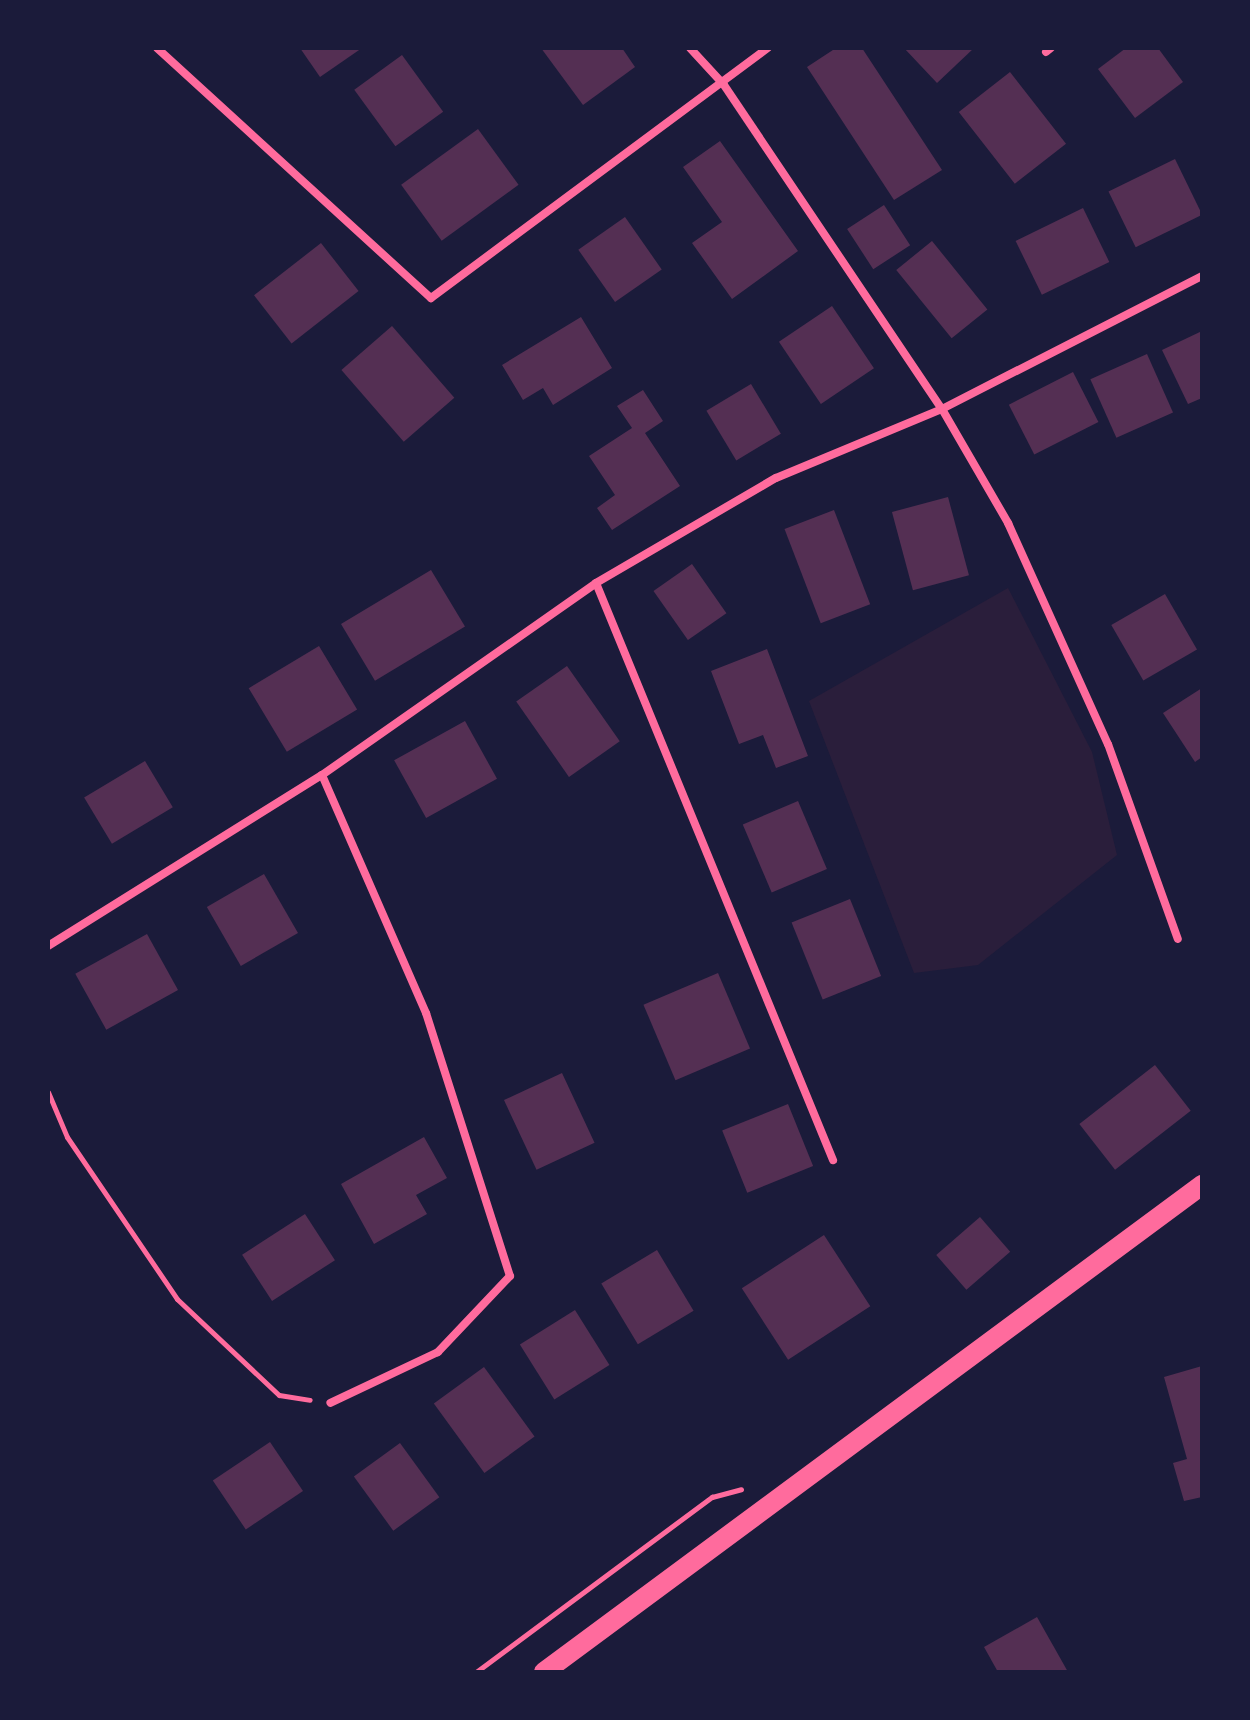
<!DOCTYPE html>
<html>
<head>
<meta charset="utf-8">
<style>
	body { margin:0 }
	#map { position:relative; width:1250px; height:1720px; overflow:hidden; background:#1b1b3a; font-family:"Source Serif 4",serif }
	div>[style] { position:absolute }
	[style*='--x'] { left:calc(var(--x)*1px); top:calc(var(--y)*1px); width:calc(var(--w)*1px); rotate:calc(var(--a)*1deg) }
	.green>* { inset:0; background:#2a1e3b }
	.building>* { inset:0; background:#542f53; transform-origin:0 0 }
	.path>* { height:5px; margin:-2.5px; padding:0 2.5px; transform-origin:2.5px; border-radius:2.5px; background:#ff6b9d }
	.minor>* { height:8px; margin:-4px; padding:0 4px; transform-origin:4px; border-radius:4px; background:#ff6b9d }
	.primary>* { height:20px; margin:-10px; padding:0 10px; transform-origin:10px; border-radius:10px; background:#ff6b9d }
	span { translate:-50% -50%; white-space:nowrap; text-align:center; line-height:1.15; -webkit-text-stroke:6px #1b1b3a; paint-order:stroke }
	.frame { position:absolute; inset:0; border:50px solid #1b1b3a; pointer-events:none }
</style>
</head>
<body>
<div id="map">
	<div class="green">
		<i style="clip-path:polygon(1008px 588px,1092px 752px,1117px 855px,978px 965px,914px 973px,809px 701px)"></i>
	</div>
	<div class="building">
		<i style="clip-path:polygon(300px 48px,362px 48px,320px 77px)"></i>
		<i style="clip-path:polygon(541px 48px,622px 48px,635px 67px,583px 105px)"></i>
		<i style="clip-path:polygon(836px 48px,862px 48px,942px 170px,894px 200px,807px 67px)"></i>
		<i style="clip-path:polygon(904px 48px,974px 48px,937px 83px)"></i>
		<i style="clip-path:polygon(1126px 48px,1158px 48px,1183px 82px,1135px 118px,1098px 69px)"></i>
		<i style="left:402px;top:55px;width:70px;height:59px;rotate:54deg"></i>
		<i style="left:1010px;top:72px;width:91px;height:65px;rotate:52deg"></i>
		<i style="left:478px;top:129px;width:69px;height:95px;rotate:54deg"></i>
		<i style="clip-path:polygon(720px 141px,798px 251px,732px 299px,692px 243px,722px 222px,683px 167px)"></i>
		<i style="left:1175px;top:159px;width:62px;height:74px;rotate:64deg"></i>
		<i style="left:884px;top:205px;width:48px;height:44px;rotate:57deg"></i>
		<i style="left:1083px;top:208px;width:60px;height:75px;rotate:64deg"></i>
		<i style="left:625px;top:217px;width:64px;height:57px;rotate:55deg"></i>
		<i style="left:932px;top:241px;width:88px;height:46px;rotate:51deg"></i>
		<i style="left:321px;top:243px;width:61px;height:85px;rotate:52deg"></i>
		<i style="left:832px;top:306px;width:75px;height:64px;rotate:56deg"></i>
		<i style="clip-path:polygon(581px 317px,612px 368px,553px 405px,543px 388px,523px 400px,502px 365px)"></i>
		<i style="left:392px;top:326px;width:95px;height:67px;rotate:49deg"></i>
		<i style="clip-path:polygon(1202px 331px,1202px 398px,1188px 404px,1162px 350px)"></i>
		<i style="left:1147px;top:354px;width:64px;height:62px;rotate:66deg"></i>
		<i style="left:1073px;top:372px;width:56px;height:72px;rotate:63deg"></i>
		<i style="left:751px;top:384px;width:58px;height:52px;rotate:59deg"></i>
		<i style="clip-path:polygon(643px 390px,663px 421px,645px 433px,680px 486px,612px 530px,597px 508px,615px 495px,589px 456px,632px 428px,617px 406px)"></i>
		<i style="left:948px;top:497px;width:81px;height:58px;rotate:75deg"></i>
		<i style="left:834px;top:510px;width:101px;height:53px;rotate:69deg"></i>
		<i style="left:692px;top:564px;width:60px;height:47px;rotate:55deg"></i>
		<i style="left:431px;top:570px;width:66px;height:105px;rotate:59deg"></i>
		<i style="left:1165px;top:594px;width:64px;height:62px;rotate:60deg"></i>
		<i style="left:319px;top:646px;width:74px;height:82px;rotate:59deg"></i>
		<i style="clip-path:polygon(767px 649px,808px 756px,776px 768px,763px 735px,739px 744px,711px 671px)"></i>
		<i style="left:567px;top:666px;width:92px;height:62px;rotate:55deg"></i>
		<i style="clip-path:polygon(1202px 688px,1202px 757px,1195px 762px,1163px 713px)"></i>
		<i style="left:465px;top:721px;width:66px;height:81px;rotate:61deg"></i>
		<i style="left:145px;top:761px;width:54px;height:71px;rotate:59deg"></i>
		<i style="left:798px;top:801px;width:74px;height:60px;rotate:67deg"></i>
		<i style="left:264px;top:874px;width:68px;height:66px;rotate:60deg"></i>
		<i style="left:850px;top:899px;width:83px;height:63px;rotate:68deg"></i>
		<i style="left:147px;top:934px;width:64px;height:82px;rotate:61deg"></i>
		<i style="left:718px;top:973px;width:82px;height:81px;rotate:67deg"></i>
		<i style="left:1155px;top:1065px;width:58px;height:96px;rotate:52deg"></i>
		<i style="left:562px;top:1073px;width:77px;height:64px;rotate:65deg"></i>
		<i style="left:788px;top:1104px;width:67px;height:71px;rotate:68deg"></i>
		<i style="clip-path:polygon(424px 1137px,447px 1178px,416px 1195px,427px 1214px,374px 1244px,341px 1184px)"></i>
		<i style="left:305px;top:1214px;width:55px;height:75px;rotate:57deg"></i>
		<i style="left:980px;top:1217px;width:46px;height:58px;rotate:49deg"></i>
		<i style="left:824px;top:1235px;width:85px;height:98px;rotate:57deg"></i>
		<i style="left:657px;top:1250px;width:71px;height:65px;rotate:59deg"></i>
		<i style="left:575px;top:1310px;width:65px;height:65px;rotate:58deg"></i>
		<i style="clip-path:polygon(1202px 1366px,1202px 1497px,1184px 1501px,1173px 1463px,1187px 1459px,1164px 1377px)"></i>
		<i style="left:484px;top:1367px;width:86px;height:62px;rotate:54deg"></i>
		<i style="left:270px;top:1442px;width:59px;height:69px;rotate:56deg"></i>
		<i style="left:400px;top:1443px;width:67px;height:57px;rotate:54deg"></i>
		<i style="clip-path:polygon(1037px 1617px,1068px 1672px,998px 1672px,984px 1647px)"></i>
	</div>
	<div class="path">
		<i style="--x:48;--y:1092;--w:49;--a:67.1"></i>
		<i style="--x:67;--y:1137;--w:196;--a:55.8"></i>
		<i style="--x:177;--y:1299;--w:140;--a:43.3"></i>
		<i style="--x:279;--y:1395;--w:31;--a:9"></i>
		<i style="--x:476;--y:1672;--w:294;--a:-36.6"></i>
		<i style="--x:712;--y:1497;--w:30;--a:-15"></i>
	</div>
	<div class="minor">
		<i style="--x:157;--y:48;--w:371;--a:42.4"></i>
		<i style="--x:431;--y:298;--w:420;--a:-36.6"></i>
		<i style="--x:690;--y:48;--w:50;--a:47.4"></i>
		<i style="--x:724;--y:85;--w:391;--a:56.1"></i>
		<i style="--x:942;--y:409;--w:132;--a:59.9"></i>
		<i style="--x:1008;--y:523;--w:243;--a:65.7"></i>
		<i style="--x:1108;--y:744;--w:207;--a:70.3"></i>
		<i style="--x:1046;--y:52;--w:6;--a:-39"></i>
		<i style="--x:596;--y:583;--w:624;--a:67.67"></i>
		<i style="--x:322;--y:775;--w:260;--a:66.4"></i>
		<i style="--x:426;--y:1013;--w:276;--a:72.3"></i>
		<i style="--x:510;--y:1276;--w:105;--a:133.5"></i>
		<i style="--x:438;--y:1352;--w:119;--a:154.7"></i>
		<i style="--x:48;--y:946;--w:323;--a:-32"></i>
		<i style="--x:322;--y:775;--w:335;--a:-35"></i>
		<i style="--x:596;--y:583;--w:208;--a:-30.3"></i>
		<i style="--x:776;--y:478;--w:180;--a:-22.6"></i>
		<i style="--x:942;--y:409;--w:292;--a:-27.1"></i>
	</div>
	<div class="primary">
		<i style="--x:544;--y:1672;--w:819;--a:-36.51"></i>
	</div>
	<div class="frame"></div>
</div>
</body>
</html>
